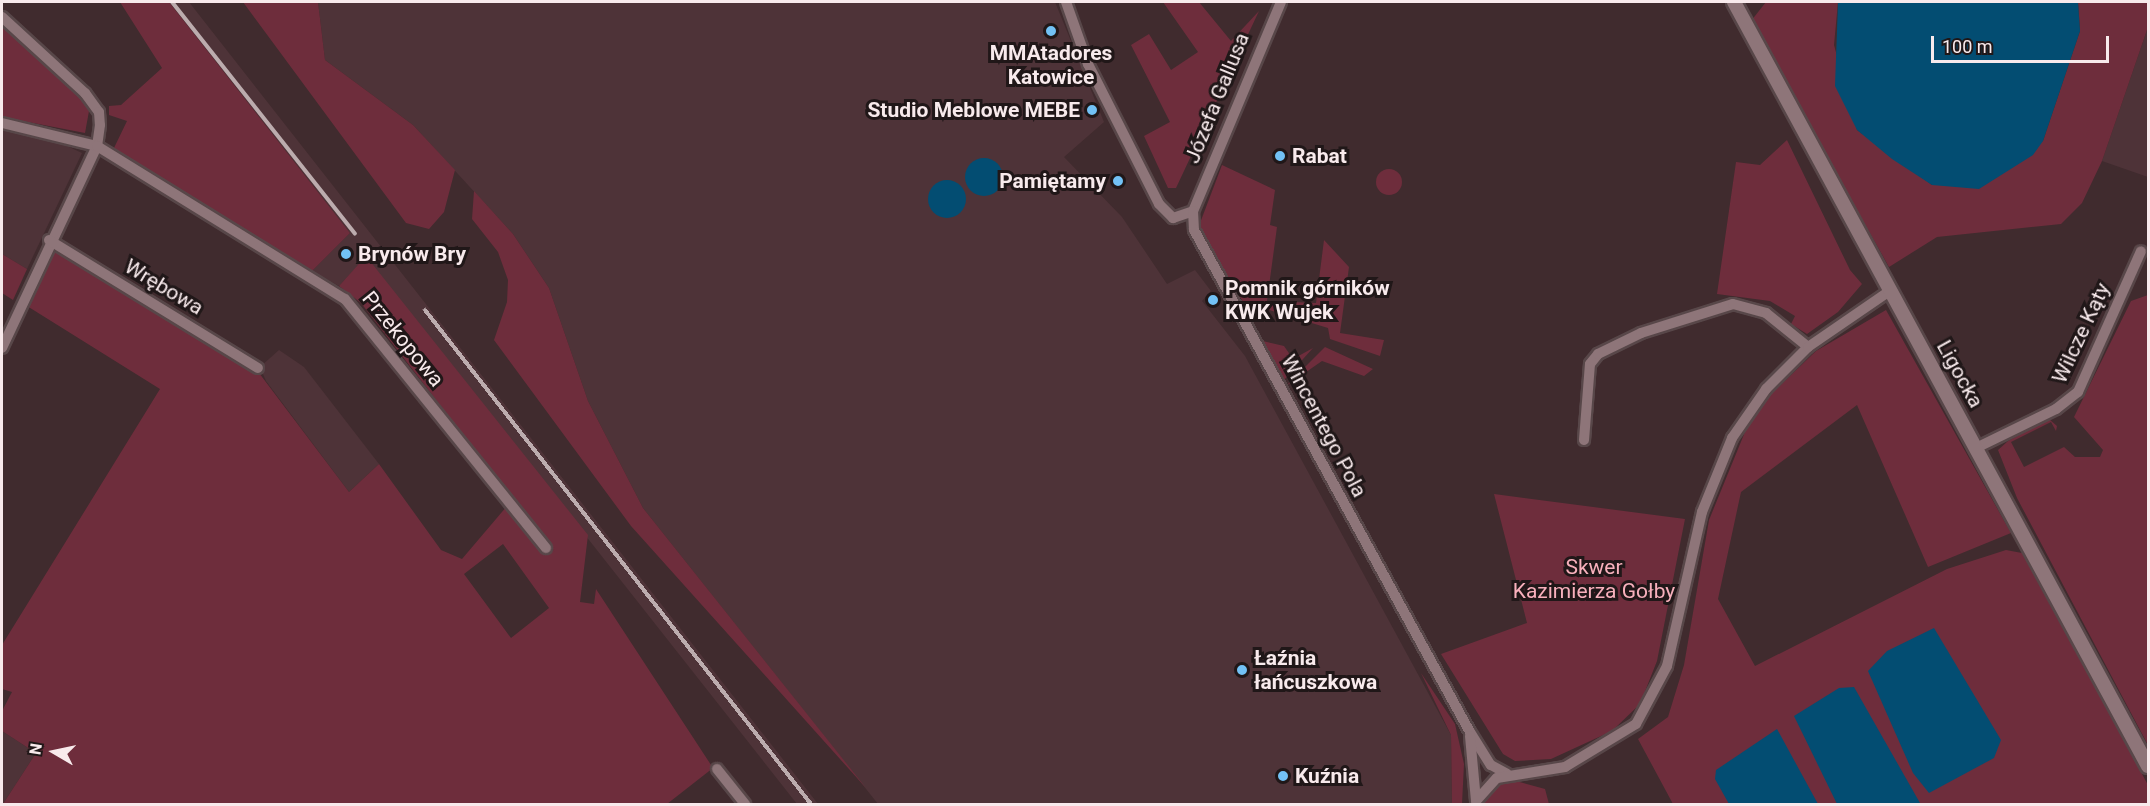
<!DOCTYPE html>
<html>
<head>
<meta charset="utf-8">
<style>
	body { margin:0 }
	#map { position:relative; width:2150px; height:806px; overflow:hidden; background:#402b2e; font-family:Roboto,sans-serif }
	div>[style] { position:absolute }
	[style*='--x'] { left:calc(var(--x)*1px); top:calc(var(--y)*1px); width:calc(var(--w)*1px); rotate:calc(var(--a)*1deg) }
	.built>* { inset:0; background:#4e3338 }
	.green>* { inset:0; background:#6e2d3c }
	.round { border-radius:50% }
	.water>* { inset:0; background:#034d72 }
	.roads { filter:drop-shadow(2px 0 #584749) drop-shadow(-2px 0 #584749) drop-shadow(0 2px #584749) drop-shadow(0 -2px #584749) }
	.street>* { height:10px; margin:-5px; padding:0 5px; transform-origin:5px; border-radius:5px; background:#8e7579 }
	.secondary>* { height:14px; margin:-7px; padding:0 7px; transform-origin:7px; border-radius:7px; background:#8e7579 }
	.rail>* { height:4px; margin:-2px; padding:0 2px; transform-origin:2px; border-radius:2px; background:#bcacae }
	.dots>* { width:16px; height:16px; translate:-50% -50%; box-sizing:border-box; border:3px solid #201718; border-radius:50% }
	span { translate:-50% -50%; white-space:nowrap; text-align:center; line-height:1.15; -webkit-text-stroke:6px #201718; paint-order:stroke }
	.poi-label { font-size:21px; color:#f8eaec; font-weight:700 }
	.right { translate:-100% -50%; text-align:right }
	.left { translate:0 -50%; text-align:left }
	.street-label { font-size:21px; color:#f8eaec }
	.park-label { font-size:21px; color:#f8b0bc }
	.frame { position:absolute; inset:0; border:3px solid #f8eaec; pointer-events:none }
	.north { position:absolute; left:24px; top:722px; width:60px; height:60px; -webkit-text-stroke:4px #201718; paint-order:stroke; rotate:279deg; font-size:16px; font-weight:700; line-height:24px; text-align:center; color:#f8eaec }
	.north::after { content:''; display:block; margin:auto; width:21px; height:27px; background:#f8eaec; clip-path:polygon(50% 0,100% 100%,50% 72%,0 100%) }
	.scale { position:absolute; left:1931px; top:36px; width:178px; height:27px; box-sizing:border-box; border:3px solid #f8eaec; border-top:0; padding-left:8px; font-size:18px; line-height:21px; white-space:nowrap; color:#f8eaec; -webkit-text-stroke:4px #201718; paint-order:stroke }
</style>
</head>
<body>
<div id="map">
	<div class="built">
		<i style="clip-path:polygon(169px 2px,189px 2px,818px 804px,797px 804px,366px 257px,339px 286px,312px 271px,350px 233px)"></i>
		<i style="clip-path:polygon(318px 2px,1055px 2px,1104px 122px,1064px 157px,1122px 217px,1167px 284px,1195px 270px,1211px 291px,1202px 301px,1245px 356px,1451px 735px,1452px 804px,878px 804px,643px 508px,588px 401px,549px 288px,513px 234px,413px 125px,325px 60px)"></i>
		<i style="clip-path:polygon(2148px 27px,2148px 177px,2102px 161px)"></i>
		<i style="clip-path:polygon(2px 128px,52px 139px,82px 153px,27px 269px,2px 254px)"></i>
		<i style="clip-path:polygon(279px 350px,304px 367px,379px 464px,349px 492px,266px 381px,260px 367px)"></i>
		<i style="clip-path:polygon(2px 731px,36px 753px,3px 804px,2px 804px)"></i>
	</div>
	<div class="green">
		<i style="clip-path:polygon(120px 2px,169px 2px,350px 233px,312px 271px,113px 150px,127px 121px,109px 115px,109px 106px,121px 105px,162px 68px)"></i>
		<i style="clip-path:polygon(243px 2px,318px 2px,325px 60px,413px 125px,455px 170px,444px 212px,429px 229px,406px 223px)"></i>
		<i style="clip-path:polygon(1163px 2px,1199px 2px,1231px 41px,1259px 11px,1176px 188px,1168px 188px,1144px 136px,1170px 122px,1131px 45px,1149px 34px,1171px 70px,1198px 52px)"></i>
		<i style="clip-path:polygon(1766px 2px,1838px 2px,1834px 45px,1857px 130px,1932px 185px,2043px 141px,2080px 31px,2078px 2px,2148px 2px,2148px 27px,2102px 161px,2082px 203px,2061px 224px,1937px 237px,1889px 267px,1751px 21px)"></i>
		<i style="clip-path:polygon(2px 25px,79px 96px,89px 111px,85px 133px,2px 117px)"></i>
		<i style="clip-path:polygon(1787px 140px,1850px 270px,1862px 284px,1838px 312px,1807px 334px,1791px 324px,1795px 316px,1770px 301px,1717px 294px,1736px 162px,1760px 165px)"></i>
		<i style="clip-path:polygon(1222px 165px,1275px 190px,1270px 225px,1277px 227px,1267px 301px,1316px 303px,1324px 240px,1349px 267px,1340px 333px,1384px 340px,1380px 356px,1330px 339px,1328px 328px,1243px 302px,1201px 233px,1200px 223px)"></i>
		<i class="round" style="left:1376px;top:169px;width:26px;height:26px"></i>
		<i style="clip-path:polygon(474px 191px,513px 234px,549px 288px,588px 401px,643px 508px,866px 788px,631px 526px,494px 340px,507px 302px,508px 280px,498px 252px,472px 219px)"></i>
		<i style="clip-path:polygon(evenodd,55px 246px,256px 369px,349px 492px,379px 464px,441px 550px,462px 559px,513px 499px,361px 303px,339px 286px,366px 256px,588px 535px,580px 602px,594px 604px,596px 589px,713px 768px,667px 804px,3px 804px,36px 753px,2px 731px,2px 711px,12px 692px,2px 689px,2px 645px,160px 389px,27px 306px,55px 246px,503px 544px,549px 608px,511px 638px,464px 574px,503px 544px)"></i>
		<i style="clip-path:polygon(2px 254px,27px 269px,13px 300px,2px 293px)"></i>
		<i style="clip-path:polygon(2148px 295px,2148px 745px,2017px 498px,1998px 450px,2008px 441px,2049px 419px,2057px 426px,2056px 431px,2051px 422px,2011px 442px,2024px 467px,2064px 447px,2075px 457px,2100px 457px,2103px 450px,2074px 417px,2131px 301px)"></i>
		<i style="clip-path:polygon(1886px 310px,2011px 533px,1928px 567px,1857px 405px,1741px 492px,1718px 599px,1755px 666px,1947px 569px,2006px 550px,2022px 553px,2148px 785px,2148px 804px,1673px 804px,1638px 739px,1668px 717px,1684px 665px,1709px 520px,1747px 427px,1769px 396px,1816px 351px)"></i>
		<i style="clip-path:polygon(1263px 341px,1284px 346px,1293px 359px,1313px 348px,1284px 380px)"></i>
		<i style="clip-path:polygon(1325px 347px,1373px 369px,1364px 376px,1322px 361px,1286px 386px)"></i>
		<i style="clip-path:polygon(1494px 494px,1685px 519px,1657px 661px,1640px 704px,1612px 731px,1551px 759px,1515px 761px,1503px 754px,1441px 654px,1527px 623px)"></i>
		<i style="clip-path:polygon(1421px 673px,1455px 724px,1464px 764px,1462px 804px,1452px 804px,1451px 735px)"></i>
		<i style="clip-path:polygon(1516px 781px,1545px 789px,1549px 804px,1480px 804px,1498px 785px)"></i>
	</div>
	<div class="water">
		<i style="clip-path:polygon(1838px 2px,2078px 2px,2080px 31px,2043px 141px,2033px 155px,1979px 189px,1932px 185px,1892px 159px,1857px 130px,1835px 86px)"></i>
		<i class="round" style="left:965px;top:158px;width:38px;height:38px"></i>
		<i class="round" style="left:928px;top:180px;width:38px;height:38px"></i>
		<i style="clip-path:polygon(1934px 628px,2001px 740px,1994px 758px,1929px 793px,1913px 773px,1868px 671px,1887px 651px)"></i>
		<i style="clip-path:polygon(1854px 687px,1920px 803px,1837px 804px,1794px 716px,1839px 688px)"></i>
		<i style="clip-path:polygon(1777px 729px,1818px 804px,1729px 804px,1715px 779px,1716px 770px)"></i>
	</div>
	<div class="roads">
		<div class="street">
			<i style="--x:1066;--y:2;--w:66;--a:70.5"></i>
			<i style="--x:1088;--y:64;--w:157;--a:63.1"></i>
			<i style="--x:1159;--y:204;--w:20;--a:45"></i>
			<i style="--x:1173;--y:218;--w:21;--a:-19"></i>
			<i style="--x:1281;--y:2;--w:227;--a:112.8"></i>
			<i style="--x:1193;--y:211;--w:19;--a:87"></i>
			<i style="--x:1194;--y:230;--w:573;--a:61.2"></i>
			<i style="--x:1470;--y:732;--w:39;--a:58"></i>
			<i style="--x:1491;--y:765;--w:18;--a:29"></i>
			<i style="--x:2;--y:17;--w:113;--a:42.5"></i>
			<i style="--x:85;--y:93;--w:24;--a:54"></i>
			<i style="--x:99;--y:112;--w:13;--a:86"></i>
			<i style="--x:100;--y:125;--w:21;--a:98"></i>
			<i style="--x:97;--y:146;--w:223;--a:115.2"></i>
			<i style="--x:2;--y:123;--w:98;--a:13.6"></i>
			<i style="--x:97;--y:146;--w:291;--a:31.7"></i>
			<i style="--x:345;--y:299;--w:320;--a:51.1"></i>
			<i style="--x:49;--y:240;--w:245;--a:31.5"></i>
			<i style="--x:1584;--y:440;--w:76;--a:-85.5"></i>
			<i style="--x:1590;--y:364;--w:13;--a:-51"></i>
			<i style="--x:1598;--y:354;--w:48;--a:-26"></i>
			<i style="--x:1641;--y:333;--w:96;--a:-17.5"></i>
			<i style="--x:1733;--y:304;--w:34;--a:15"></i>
			<i style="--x:1766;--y:313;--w:54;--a:39"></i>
			<i style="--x:1976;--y:448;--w:89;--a:-26"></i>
			<i style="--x:2056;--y:409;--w:28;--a:-38"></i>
			<i style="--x:2078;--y:392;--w:154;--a:-65.9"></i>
			<i style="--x:1470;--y:736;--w:65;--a:84.7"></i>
			<i style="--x:717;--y:769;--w:45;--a:51.3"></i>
			<i style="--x:1476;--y:801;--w:31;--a:-48"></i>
			<i style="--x:1497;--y:778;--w:69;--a:-9.2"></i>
			<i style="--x:1565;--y:767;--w:83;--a:-31.2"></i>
			<i style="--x:1636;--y:724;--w:66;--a:-61.9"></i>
			<i style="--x:1667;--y:666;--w:158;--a:-77.2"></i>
			<i style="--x:1702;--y:512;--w:80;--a:-67.9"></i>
			<i style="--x:1732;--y:438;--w:60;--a:-55.2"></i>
			<i style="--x:1766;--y:389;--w:59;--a:-45"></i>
			<i style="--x:1808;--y:347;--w:101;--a:-34.5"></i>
		</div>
		<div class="secondary">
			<i style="--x:1734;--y:2;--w:869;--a:61.55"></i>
		</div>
	</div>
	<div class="rail">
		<i style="--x:172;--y:2;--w:295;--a:51.7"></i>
		<i style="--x:425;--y:310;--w:627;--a:52"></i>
	</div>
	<div class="dots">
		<i style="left:1051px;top:31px;background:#72c1f5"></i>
		<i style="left:1092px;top:110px;background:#72c1f5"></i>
		<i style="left:1280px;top:156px;background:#72c1f5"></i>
		<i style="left:1118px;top:181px;background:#72c1f5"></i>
		<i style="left:346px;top:254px;background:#72c1f5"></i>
		<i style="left:1213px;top:300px;background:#72c1f5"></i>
		<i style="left:1242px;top:670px;background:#72c1f5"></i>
		<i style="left:1283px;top:776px;background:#72c1f5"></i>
	</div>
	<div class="poi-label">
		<span style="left:1051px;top:65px">MMAtadores<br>Katowice</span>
		<span class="right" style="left:1080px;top:110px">Studio Meblowe MEBE</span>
		<span class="left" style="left:1292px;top:156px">Rabat</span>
		<span class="right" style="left:1106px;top:181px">Pamiętamy</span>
		<span class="left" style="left:358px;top:254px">Brynów Bry</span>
		<span class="left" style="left:1225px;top:300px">Pomnik górników<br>KWK Wujek</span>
		<span class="left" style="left:1254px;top:670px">Łaźnia<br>łańcuszkowa</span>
		<span class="left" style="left:1295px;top:776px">Kuźnia</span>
	</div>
	<div class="street-label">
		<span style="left:1217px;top:98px;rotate:-68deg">Józefa Gallusa</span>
		<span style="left:164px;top:287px;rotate:31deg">Wrębowa</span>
		<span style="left:2081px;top:333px;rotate:-65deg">Wilcze Kąty</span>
		<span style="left:403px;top:339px;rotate:51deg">Przekopowa</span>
		<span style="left:1960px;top:374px;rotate:61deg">Ligocka</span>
		<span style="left:1324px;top:426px;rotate:62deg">Wincentego Pola</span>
	</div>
	<div class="park-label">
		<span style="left:1594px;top:579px">Skwer<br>Kazimierza Gołby</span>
	</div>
	<div class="frame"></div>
	<div class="north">N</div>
	<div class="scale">100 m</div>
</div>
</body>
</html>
